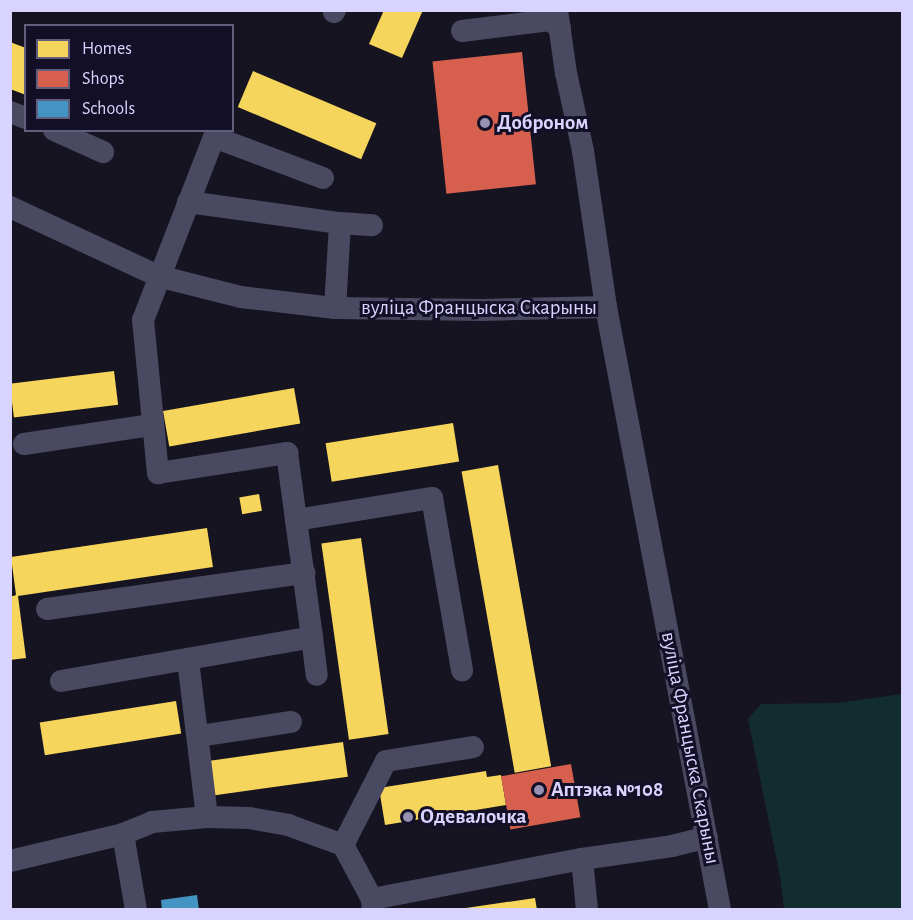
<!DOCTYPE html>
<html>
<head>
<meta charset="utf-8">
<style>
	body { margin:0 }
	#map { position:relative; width:913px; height:920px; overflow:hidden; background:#161421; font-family:"Alegreya Sans",sans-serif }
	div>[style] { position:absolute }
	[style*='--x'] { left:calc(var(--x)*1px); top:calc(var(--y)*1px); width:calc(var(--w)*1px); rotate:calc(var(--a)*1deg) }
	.green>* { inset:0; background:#132c2d }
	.homes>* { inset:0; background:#f6d55c; transform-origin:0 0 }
	.shops>* { inset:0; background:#d6604d; transform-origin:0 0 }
	.schools>* { inset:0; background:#4393c3 }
	.minor>* { height:22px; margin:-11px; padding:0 11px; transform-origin:11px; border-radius:11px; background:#4a4962 }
	.dots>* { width:16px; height:16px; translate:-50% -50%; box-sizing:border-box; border:3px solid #130f26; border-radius:50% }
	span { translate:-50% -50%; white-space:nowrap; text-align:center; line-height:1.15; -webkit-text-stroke:6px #130f26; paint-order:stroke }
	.poi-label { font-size:21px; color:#d9d4ff; font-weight:700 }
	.left { translate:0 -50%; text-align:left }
	.street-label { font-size:21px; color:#d9d4ff }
	.frame { position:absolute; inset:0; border:12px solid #d9d4ff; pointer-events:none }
	.legend { position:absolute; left:24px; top:24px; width:210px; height:108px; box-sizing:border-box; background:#130f26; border:2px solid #625e7d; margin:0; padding:8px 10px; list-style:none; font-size:18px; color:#d9d4ff }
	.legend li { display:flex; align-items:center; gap:12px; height:30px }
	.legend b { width:30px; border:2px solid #625e7d }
</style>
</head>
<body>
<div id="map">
	<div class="green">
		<i style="clip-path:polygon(902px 694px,902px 909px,784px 909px,780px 876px,748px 719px,761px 704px,837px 703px)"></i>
	</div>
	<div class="homes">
		<i style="clip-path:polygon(384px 10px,423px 10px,402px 58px,369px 44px)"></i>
		<i style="clip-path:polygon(10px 42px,26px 48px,26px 95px,10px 89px)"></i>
		<i style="left:253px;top:71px;width:134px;height:39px;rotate:23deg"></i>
		<i style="left:114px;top:371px;width:34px;height:105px;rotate:83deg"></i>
		<i style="left:294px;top:388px;width:36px;height:133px;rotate:80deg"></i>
		<i style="left:453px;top:423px;width:39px;height:129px;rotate:81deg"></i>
		<i style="left:498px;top:465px;width:306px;height:37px;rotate:80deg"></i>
		<i style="left:259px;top:494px;width:17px;height:20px;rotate:80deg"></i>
		<i style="clip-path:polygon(207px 528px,213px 567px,18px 596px,26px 658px,10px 660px,10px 597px,16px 595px,11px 557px)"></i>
		<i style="left:361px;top:538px;width:198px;height:40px;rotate:82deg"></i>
		<i style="left:176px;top:701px;width:33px;height:138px;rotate:81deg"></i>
		<i style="left:343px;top:742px;width:35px;height:136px;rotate:82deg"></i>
		<i style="clip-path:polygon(486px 771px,487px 777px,501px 775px,506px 805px,385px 825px,379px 788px)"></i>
		<i style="clip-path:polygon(535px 898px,537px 910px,467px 910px,466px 908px)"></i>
	</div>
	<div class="shops">
		<i style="left:522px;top:52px;width:133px;height:90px;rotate:84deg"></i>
		<i style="left:571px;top:764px;width:54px;height:71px;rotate:80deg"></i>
	</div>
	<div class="schools">
		<i style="clip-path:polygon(197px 895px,199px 910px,162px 910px,161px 900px)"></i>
	</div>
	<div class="minor">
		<i style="--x:557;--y:10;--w:64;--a:81.9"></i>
		<i style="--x:566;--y:73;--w:80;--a:77.7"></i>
		<i style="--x:583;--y:151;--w:158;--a:81.6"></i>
		<i style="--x:606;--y:307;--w:614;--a:79.29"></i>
		<i style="--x:334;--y:12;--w:2;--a:-63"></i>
		<i style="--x:462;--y:31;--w:89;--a:-7.1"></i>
		<i style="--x:550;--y:20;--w:13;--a:39"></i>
		<i style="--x:10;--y:112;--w:17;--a:21"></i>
		<i style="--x:54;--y:130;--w:54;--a:24.2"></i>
		<i style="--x:323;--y:178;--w:116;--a:-159.4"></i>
		<i style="--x:214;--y:137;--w:196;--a:111.2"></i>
		<i style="--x:143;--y:320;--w:154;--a:84.4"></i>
		<i style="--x:158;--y:473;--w:131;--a:-8.8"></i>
		<i style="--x:287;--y:453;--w:68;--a:82.3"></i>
		<i style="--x:296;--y:520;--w:138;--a:-9.2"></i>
		<i style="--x:432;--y:498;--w:175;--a:80.1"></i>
		<i style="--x:188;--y:202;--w:153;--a:7.9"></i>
		<i style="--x:340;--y:223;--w:32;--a:4"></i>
		<i style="--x:10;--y:207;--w:163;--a:25"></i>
		<i style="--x:158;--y:276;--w:86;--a:14.2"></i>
		<i style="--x:241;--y:297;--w:95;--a:6.7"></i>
		<i style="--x:335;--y:308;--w:147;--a:0.8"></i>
		<i style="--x:482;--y:310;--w:124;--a:-1.4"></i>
		<i style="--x:335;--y:308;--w:85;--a:-86.6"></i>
		<i style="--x:24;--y:444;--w:128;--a:-8.5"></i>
		<i style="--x:47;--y:609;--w:260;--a:-8"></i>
		<i style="--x:312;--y:637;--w:38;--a:83"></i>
		<i style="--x:188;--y:660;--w:158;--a:83.1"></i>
		<i style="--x:61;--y:681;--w:255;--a:-9.9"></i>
		<i style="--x:312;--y:637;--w:118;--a:-97.8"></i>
		<i style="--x:199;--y:736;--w:93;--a:-8.7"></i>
		<i style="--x:123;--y:834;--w:77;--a:80.3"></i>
		<i style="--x:343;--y:845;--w:94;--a:-62.9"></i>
		<i style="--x:386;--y:761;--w:88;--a:-9.1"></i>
		<i style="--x:582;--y:859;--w:51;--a:84.4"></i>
		<i style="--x:10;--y:861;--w:116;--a:-13.4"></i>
		<i style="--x:123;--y:834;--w:31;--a:-22"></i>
		<i style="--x:152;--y:822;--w:55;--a:-5.2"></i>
		<i style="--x:207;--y:817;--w:42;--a:1.4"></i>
		<i style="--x:249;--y:818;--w:40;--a:10"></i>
		<i style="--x:288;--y:825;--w:59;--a:20"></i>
		<i style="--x:343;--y:845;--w:61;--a:61.8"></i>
		<i style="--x:372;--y:899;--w:11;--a:85"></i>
		<i style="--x:372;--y:899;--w:214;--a:-10.8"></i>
		<i style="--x:582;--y:859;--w:91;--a:-8.2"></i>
		<i style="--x:672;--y:846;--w:36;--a:-14"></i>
	</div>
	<div class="dots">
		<i style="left:485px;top:123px;background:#9591b1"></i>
		<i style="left:539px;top:790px;background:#9591b1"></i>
		<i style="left:408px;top:817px;background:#9591b1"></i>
	</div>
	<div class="poi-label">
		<span class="left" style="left:497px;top:123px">Доброном</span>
		<span class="left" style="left:551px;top:790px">Аптэка №108</span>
		<span class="left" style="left:420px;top:817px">Одевалочка</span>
	</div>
	<div class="street-label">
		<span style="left:479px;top:308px">вуліца Францыска Скарыны</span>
		<span style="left:690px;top:748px;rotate:79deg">вуліца Францыска Скарыны</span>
	</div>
	<div class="frame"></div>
	<ul class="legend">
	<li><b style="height:16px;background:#f6d55c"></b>Homes</li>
	<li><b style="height:16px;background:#d6604d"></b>Shops</li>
	<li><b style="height:16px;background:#4393c3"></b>Schools</li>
	</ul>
</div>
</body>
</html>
